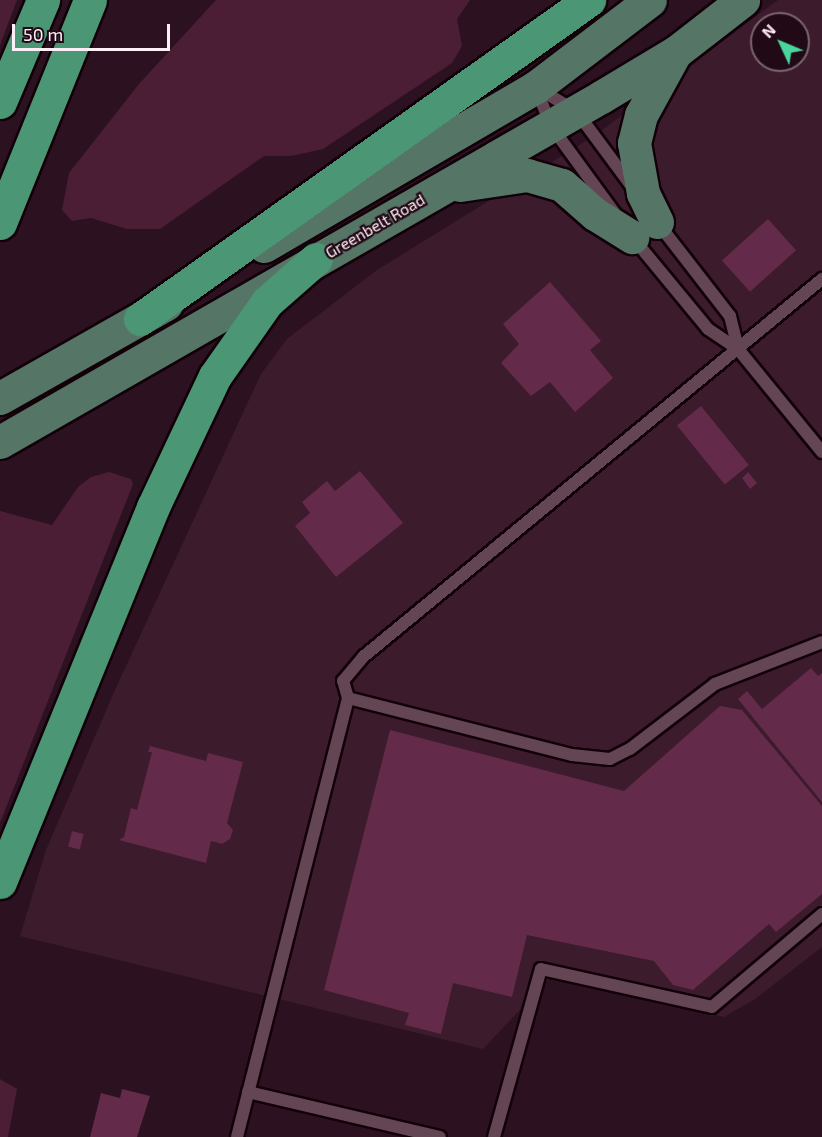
<!DOCTYPE html>
<html>
<head>
<meta charset="utf-8">
<style>
	body { margin:0 }
	#map { position:relative; width:822px; height:1137px; overflow:hidden; background:#2c1220; font-family:"Exo 2",sans-serif }
	div>[style] { position:absolute }
	[style*='--x'] { left:calc(var(--x)*1px); top:calc(var(--y)*1px); width:calc(var(--w)*1px); rotate:calc(var(--a)*1deg) }
	.built>* { inset:0; background:#3c1b2c }
	.green>* { inset:0; background:#4c1e36 }
	.building>* { inset:0; background:#642a49; transform-origin:0 0 }
	.roads { filter:drop-shadow(2px 0 #130109) drop-shadow(-2px 0 #130109) drop-shadow(0 2px #130109) drop-shadow(0 -2px #130109) }
	.lane>* { height:12px; margin:-6px; padding:0 6px; transform-origin:6px; border-radius:6px; background:#634553 }
	.primary>* { height:33px; margin:-16.5px; padding:0 16.5px; transform-origin:16.5px; border-radius:16.5px; background:#557667 }
	.highway>* { height:33px; margin:-16.5px; padding:0 16.5px; transform-origin:16.5px; border-radius:16.5px; background:#4b9674 }
	span { translate:-50% -50%; white-space:nowrap; text-align:center; line-height:1.15; -webkit-text-stroke:4.5px #220916; paint-order:stroke }
	.street-label { font-size:16px; color:#feeef5 }
	.north { position:absolute; left:750px; top:12px; width:60px; height:60px; box-sizing:border-box; background:#220916; border:2px solid #7a656f; border-radius:50%; rotate:314deg; font-size:16px; font-weight:700; line-height:24px; text-align:center; color:#feeef5 }
	.north::after { content:''; display:block; margin:auto; width:21px; height:27px; background:#49d49c; clip-path:polygon(50% 0,100% 100%,50% 72%,0 100%) }
	.scale { position:absolute; left:12px; top:24px; width:158px; height:27px; box-sizing:border-box; border:3px solid #feeef5; border-top:0; padding-left:8px; font-size:18px; line-height:21px; white-space:nowrap; color:#feeef5; -webkit-text-stroke:4px #220916; paint-order:stroke }
</style>
</head>
<body>
<div id="map">
	<div class="built">
		<i style="clip-path:polygon(evenodd,778px 0,822px 0,822px 947px,755px 999px,724px 1017px,549px 979px,483px 1049px,20px 936px,46px 850px,115px 690px,261px 374px,287px 339px,377px 270px,594px 136px,778px 0,762px 24px,798px 24px,798px 60px,762px 60px,762px 24px)"></i>
	</div>
	<div class="green">
		<i style="clip-path:polygon(0 0,17px 0,0 45px)"></i>
		<i style="clip-path:polygon(216px 0,470px 0,457px 19px,462px 46px,452px 63px,323px 149px,291px 156px,264px 156px,160px 229px,127px 229px,91px 218px,72px 221px,62px 210px,69px 173px,139px 84px)"></i>
		<i style="clip-path:polygon(109px 472px,131px 479px,133px 484px,0 823px,0 511px,52px 525px,78px 487px,91px 477px)"></i>
		<i style="clip-path:polygon(0 1079px,17px 1089px,8px 1137px,0 1137px)"></i>
	</div>
	<div class="building">
		<i style="left:768px;top:219px;width:42px;height:62px;rotate:48deg"></i>
		<i style="clip-path:polygon(550px 282px,601px 341px,590px 350px,613px 378px,575px 412px,550px 382px,531px 396px,501px 363px,519px 344px,503px 324px)"></i>
		<i style="left:701px;top:406px;width:76px;height:31px;rotate:51deg"></i>
		<i style="clip-path:polygon(360px 471px,403px 523px,336px 577px,295px 526px,310px 513px,302px 502px,327px 481px,335px 491px)"></i>
		<i style="clip-path:polygon(748px 472px,757px 483px,750px 489px,742px 478px)"></i>
		<i style="clip-path:polygon(811px 668px,818px 676px,822px 673px,822px 802px,738px 699px,747px 691px,762px 709px)"></i>
		<i style="clip-path:polygon(720px 706px,742px 710px,822px 806px,822px 894px,776px 932px,769px 924px,693px 990px,673px 985px,654px 961px,527px 935px,512px 997px,453px 983px,441px 1034px,405px 1025px,409px 1013px,324px 990px,390px 730px,624px 791px)"></i>
		<i style="clip-path:polygon(150px 746px,206px 761px,208px 753px,243px 762px,227px 823px,233px 830px,230px 839px,222px 844px,211px 841px,206px 863px,119px 840px,124px 837px,131px 808px,137px 810px,152px 752px,148px 752px)"></i>
		<i style="left:72px;top:831px;width:12px;height:16px;rotate:14deg"></i>
		<i style="clip-path:polygon(122px 1089px,150px 1096px,137px 1137px,90px 1137px,101px 1093px,120px 1098px)"></i>
	</div>
	<div class="roads">
		<div class="lane">
			<i style="--x:536;--y:88;--w:41;--a:68.5"></i>
			<i style="--x:551;--y:126;--w:110;--a:53.9"></i>
			<i style="--x:537;--y:88;--w:45;--a:30.5"></i>
			<i style="--x:576;--y:111;--w:96;--a:53.5"></i>
			<i style="--x:657;--y:222;--w:119;--a:52.2"></i>
			<i style="--x:730;--y:316;--w:34;--a:76"></i>
			<i style="--x:633;--y:238;--w:118;--a:50.5"></i>
			<i style="--x:708;--y:329;--w:36;--a:34"></i>
			<i style="--x:738;--y:349;--w:133;--a:50.8"></i>
			<i style="--x:348;--y:698;--w:18;--a:-106"></i>
			<i style="--x:343;--y:681;--w:31;--a:-50"></i>
			<i style="--x:363;--y:657;--w:595;--a:-39.47"></i>
			<i style="--x:248;--y:1092;--w:197;--a:13.2"></i>
			<i style="--x:237;--y:1137;--w:453;--a:-75.8"></i>
			<i style="--x:348;--y:698;--w:231;--a:14.3"></i>
			<i style="--x:572;--y:755;--w:38;--a:6"></i>
			<i style="--x:610;--y:759;--w:22;--a:-27"></i>
			<i style="--x:630;--y:749;--w:107;--a:-37.4"></i>
			<i style="--x:715;--y:684;--w:115;--a:-21.4"></i>
			<i style="--x:494;--y:1137;--w:174;--a:-74.4"></i>
			<i style="--x:541;--y:969;--w:175;--a:12.5"></i>
			<i style="--x:712;--y:1007;--w:144;--a:-40.2"></i>
		</div>
		<div class="primary">
			<i style="--x:460;--y:185;--w:68;--a:-8.5"></i>
			<i style="--x:527;--y:175;--w:36;--a:16"></i>
			<i style="--x:562;--y:185;--w:44;--a:41.3"></i>
			<i style="--x:595;--y:214;--w:44;--a:31.9"></i>
			<i style="--x:657;--y:222;--w:32;--a:-116"></i>
			<i style="--x:643;--y:193;--w:51;--a:-100.2"></i>
			<i style="--x:634;--y:143;--w:29;--a:-76"></i>
			<i style="--x:641;--y:115;--w:68;--a:-61.2"></i>
			<i style="--x:264;--y:246;--w:315;--a:-30.3"></i>
			<i style="--x:536;--y:87;--w:143;--a:-37.3"></i>
			<i style="--x:0;--y:398;--w:191;--a:-29.5"></i>
			<i style="--x:0;--y:442;--w:693;--a:-29.86"></i>
			<i style="--x:601;--y:97;--w:87;--a:-31"></i>
			<i style="--x:676;--y:52;--w:85;--a:-37.8"></i>
		</div>
		<div class="highway">
			<i style="--x:0;--y:102;--w:111;--a:-67.1"></i>
			<i style="--x:0;--y:223;--w:240;--a:-68"></i>
			<i style="--x:140;--y:319;--w:551;--a:-35.39"></i>
			<i style="--x:0;--y:882;--w:405;--a:-67.8"></i>
			<i style="--x:153;--y:507;--w:145;--a:-64.7"></i>
			<i style="--x:215;--y:376;--w:90;--a:-54.9"></i>
			<i style="--x:267;--y:302;--w:65;--a:-41.3"></i>
		</div>
	</div>
	<div class="street-label">
		<span style="left:375px;top:226px;rotate:-30deg">Greenbelt Road</span>
	</div>
	<div class="north">N</div>
	<div class="scale">50 m</div>
</div>
</body>
</html>
